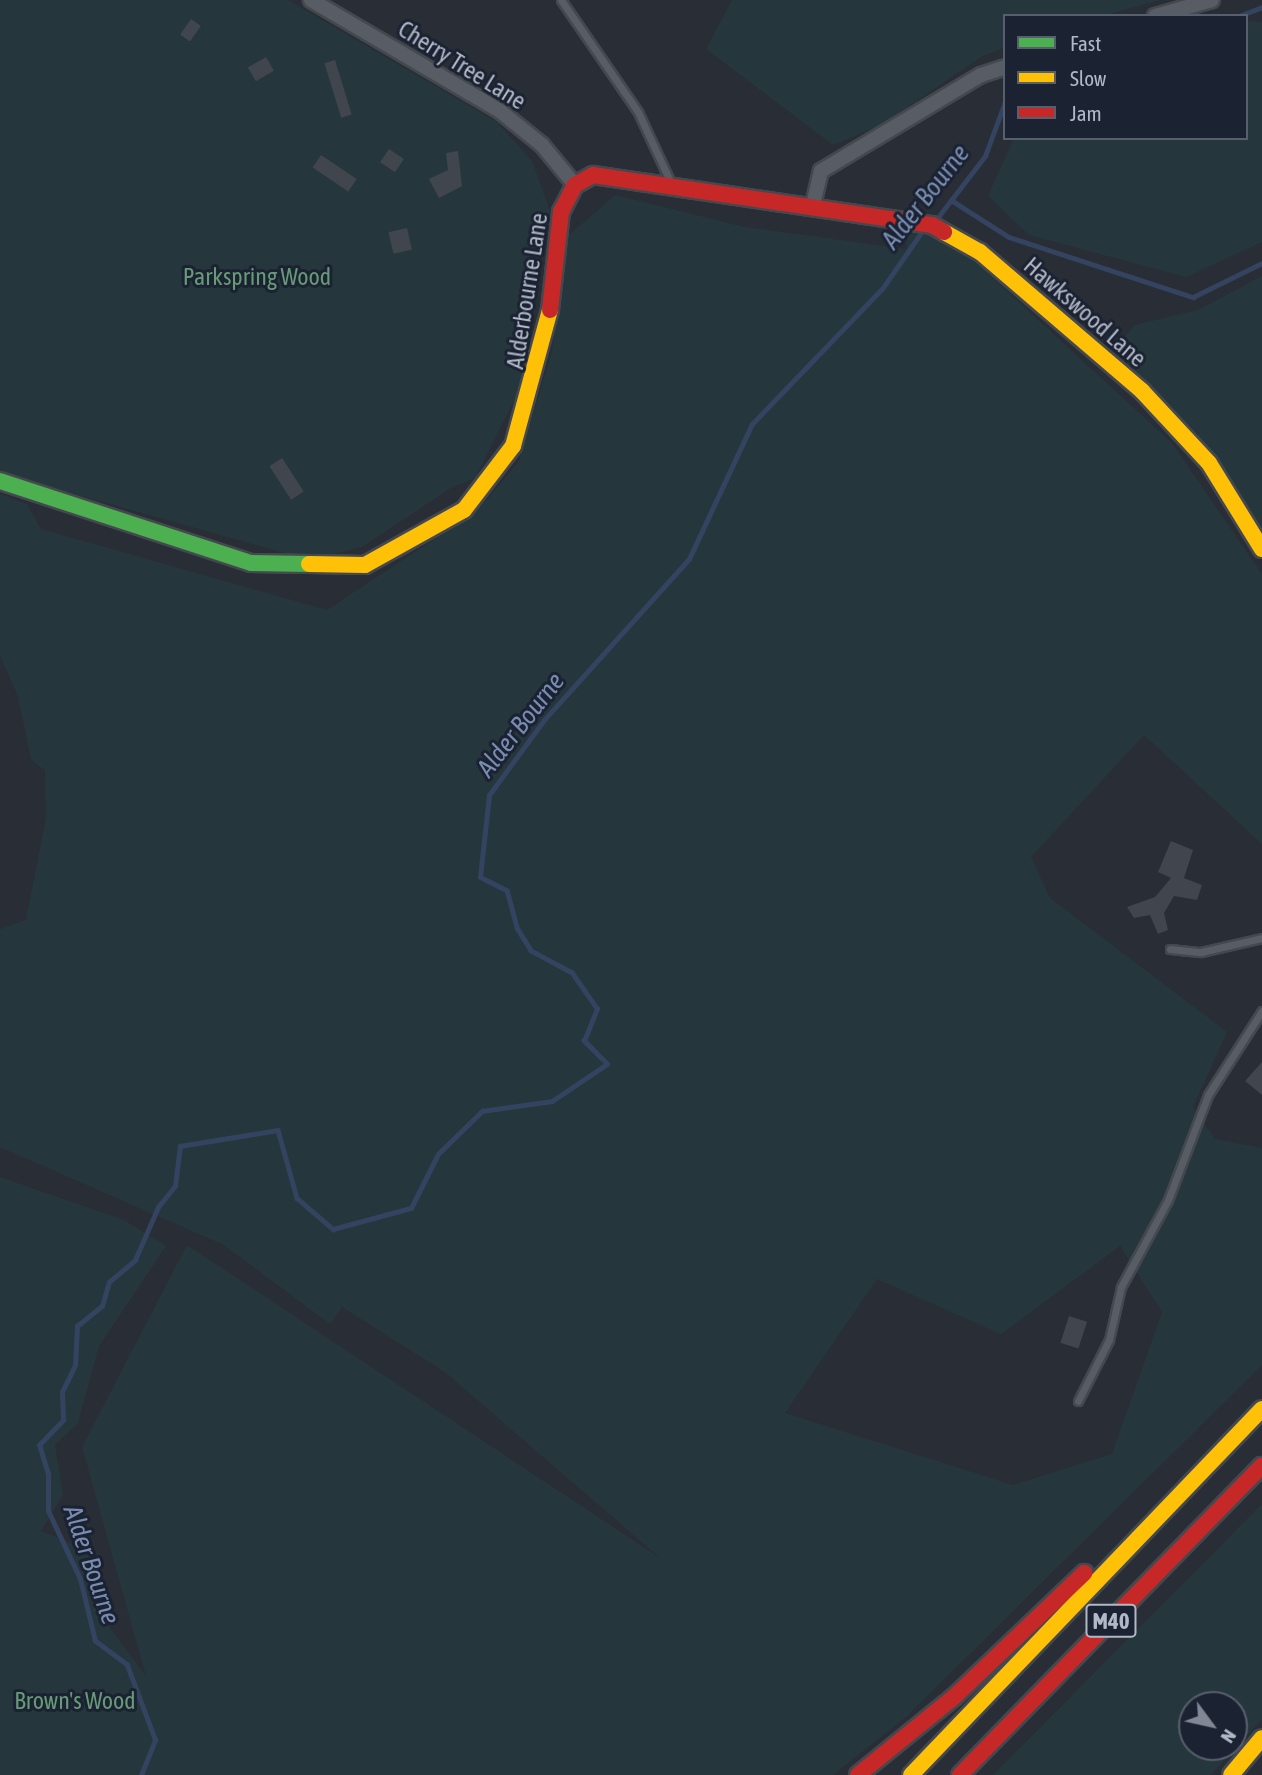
<!DOCTYPE html>
<html>
<head>
<meta charset="utf-8">
<style>
	body { margin:0 }
	#map { position:relative; width:1262px; height:1775px; overflow:hidden; background:#282d36; font-family:"Asap Condensed",sans-serif }
	div>[style] { position:absolute }
	[style*='--x'] { left:calc(var(--x)*1px); top:calc(var(--y)*1px); width:calc(var(--w)*1px); rotate:calc(var(--a)*1deg) }
	.green>* { inset:0; background:#25373c }
	.stream>* { height:4.5px; margin:-2.25px; padding:0 2.25px; transform-origin:2.25px; border-radius:2.25px; background:#344360 }
	.building>* { inset:0; background:#41454d; transform-origin:0 0 }
	.roads { filter:drop-shadow(2px 0 #44484f) drop-shadow(-2px 0 #44484f) drop-shadow(0 2px #44484f) drop-shadow(0 -2px #44484f) }
	.lane>* { height:7px; margin:-3.5px; padding:0 3.5px; transform-origin:3.5px; border-radius:3.5px; background:#585c64 }
	.street>* { height:14px; margin:-7px; padding:0 7px; transform-origin:7px; border-radius:7px; background:#585c64 }
	.fast>* { height:16px; margin:-8px; padding:0 8px; transform-origin:8px; border-radius:8px; background:#4caf50 }
	.slow>* { height:16px; margin:-8px; padding:0 8px; transform-origin:8px; border-radius:8px; background:#ffc107 }
	.jam>* { height:16px; margin:-8px; padding:0 8px; transform-origin:8px; border-radius:8px; background:#c62828 }
	span { translate:-50% -50%; white-space:nowrap; text-align:center; line-height:1.15; -webkit-text-stroke:6px #1b2231; paint-order:stroke }
	.shield-label span { padding:2px 5px; background:#1b2231; border:2px solid; border-radius:5px; -webkit-text-stroke-width:0 }
	.shield-label { font-size:23px; color:#b1b8c8; font-weight:700 }
	.street-label { font-size:24px; color:#b1b8c8 }
	.park-label { font-size:24px; color:#679a77 }
	.water-label { font-size:26px; color:#788cb1; font-style:italic }
	.legend { position:absolute; left:1003px; top:14px; width:245px; height:126px; box-sizing:border-box; background:#1b2231; border:2px solid #575e6d; margin:0; padding:9px 12px; list-style:none; font-size:21px; color:#b1b8c8 }
	.legend li { display:flex; align-items:center; gap:14px; height:35px }
	.legend b { width:35px; border:2px solid #575e6d }
	.north { position:absolute; left:1178px; top:1691px; width:70px; height:70px; box-sizing:border-box; background:#1b2231; border:2px solid #575e6d; border-radius:50%; rotate:123deg; font-size:19px; font-weight:700; line-height:28px; text-align:center; color:#b1b8c8 }
	.north::after { content:''; display:block; margin:auto; width:24px; height:32px; background:#818795; clip-path:polygon(50% 0,100% 100%,50% 72%,0 100%) }
</style>
</head>
<body>
<div id="map">
	<div class="green">
		<i style="clip-path:polygon(0 0,288px 0,497px 122px,532px 161px,550px 211px,529px 296px,521px 387px,475px 478px,451px 488px,362px 547px,309px 560px,0 473px)"></i>
		<i style="clip-path:polygon(732px 0,1160px 0,1102px 16px,1005px 16px,1005px 47px,981px 57px,881px 125px,833px 145px,706px 49px)"></i>
		<i style="clip-path:polygon(1246px 21px,1262px 22px,1262px 242px,1186px 277px,1029px 235px,988px 196px,1014px 138px,1246px 138px)"></i>
		<i style="clip-path:polygon(evenodd,615px 195px,745px 227px,906px 249px,907px 231px,937px 234px,960px 248px,1172px 443px,1262px 574px,1262px 844px,1144px 735px,1031px 857px,1050px 898px,1227px 1032px,1193px 1107px,1215px 1139px,1262px 1148px,1262px 1365px,906px 1717px,833px 1775px,0 1775px,0 1177px,124px 1220px,166px 1246px,99px 1346px,78px 1423px,55px 1445px,63px 1495px,41px 1531px,90px 1550px,103px 1619px,146px 1676px,82px 1447px,187px 1245px,660px 1558px,445px 1372px,342px 1307px,330px 1324px,224px 1245px,0 1147px,0 929px,26px 920px,46px 818px,45px 770px,31px 760px,18px 696px,0 656px,0 494px,27px 504px,41px 529px,327px 610px,477px 511px,519px 461px,552px 351px,569px 235px,615px 195px,1120px 1246px,1162px 1312px,1112px 1454px,1013px 1485px,785px 1413px,877px 1279px,1001px 1334px,1120px 1246px)"></i>
		<i style="clip-path:polygon(1262px 276px,1262px 537px,1197px 433px,1112px 351px,1135px 325px,1198px 310px)"></i>
		<i style="clip-path:polygon(evenodd,1262px 1504px,1262px 1719px,1211px 1775px,993px 1775px,1262px 1504px,1192px 1705px,1234px 1705px,1234px 1747px,1192px 1747px,1192px 1705px)"></i>
	</div>
	<div class="stream">
		<i style="--x:1239;--y:16;--w:25;--a:-21"></i>
		<i style="--x:951;--y:200;--w:69;--a:32.5"></i>
		<i style="--x:1009;--y:237;--w:194;--a:18.1"></i>
		<i style="--x:1193;--y:297;--w:77;--a:-26.2"></i>
		<i style="--x:935;--y:221;--w:82;--a:-52.4"></i>
		<i style="--x:985;--y:156;--w:58;--a:-69.7"></i>
		<i style="--x:141;--y:1775;--w:38;--a:-68"></i>
		<i style="--x:155;--y:1740;--w:80;--a:-110.5"></i>
		<i style="--x:127;--y:1665;--w:40;--a:-143"></i>
		<i style="--x:95;--y:1641;--w:64;--a:-103.6"></i>
		<i style="--x:80;--y:1579;--w:75;--a:-115.2"></i>
		<i style="--x:48;--y:1511;--w:37;--a:-90"></i>
		<i style="--x:48;--y:1474;--w:30;--a:-107"></i>
		<i style="--x:39;--y:1445;--w:35;--a:-46"></i>
		<i style="--x:63;--y:1420;--w:28;--a:-92"></i>
		<i style="--x:62;--y:1392;--w:30;--a:-64"></i>
		<i style="--x:75;--y:1365;--w:39;--a:-87"></i>
		<i style="--x:77;--y:1326;--w:32;--a:-39"></i>
		<i style="--x:102;--y:1306;--w:25;--a:-74"></i>
		<i style="--x:109;--y:1282;--w:34;--a:-40"></i>
		<i style="--x:135;--y:1260;--w:58;--a:-66.5"></i>
		<i style="--x:158;--y:1207;--w:27;--a:-51"></i>
		<i style="--x:175;--y:1186;--w:40;--a:-82.9"></i>
		<i style="--x:180;--y:1146;--w:99;--a:-9.3"></i>
		<i style="--x:278;--y:1130;--w:71;--a:74.4"></i>
		<i style="--x:297;--y:1198;--w:48;--a:40.7"></i>
		<i style="--x:333;--y:1229;--w:81;--a:-15.1"></i>
		<i style="--x:411;--y:1208;--w:60;--a:-63.4"></i>
		<i style="--x:438;--y:1154;--w:62;--a:-44.3"></i>
		<i style="--x:482;--y:1111;--w:71;--a:-8.1"></i>
		<i style="--x:552;--y:1101;--w:66;--a:-33.9"></i>
		<i style="--x:607;--y:1064;--w:33;--a:-135"></i>
		<i style="--x:584;--y:1041;--w:35;--a:-68"></i>
		<i style="--x:597;--y:1009;--w:44;--a:-124.8"></i>
		<i style="--x:572;--y:973;--w:47;--a:-151.8"></i>
		<i style="--x:531;--y:951;--w:26;--a:-122"></i>
		<i style="--x:517;--y:929;--w:39;--a:-105"></i>
		<i style="--x:507;--y:891;--w:30;--a:-153"></i>
		<i style="--x:480;--y:877;--w:82;--a:-83.7"></i>
		<i style="--x:489;--y:795;--w:93;--a:-53.7"></i>
		<i style="--x:544;--y:720;--w:217;--a:-48"></i>
		<i style="--x:689;--y:559;--w:149;--a:-65"></i>
		<i style="--x:752;--y:424;--w:187;--a:-46.1"></i>
		<i style="--x:882;--y:289;--w:72;--a:-55.2"></i>
	</div>
	<div class="building">
		<i style="left:191px;top:19px;width:12px;height:19px;rotate:35deg"></i>
		<i style="left:266px;top:57px;width:16px;height:21px;rotate:60deg"></i>
		<i style="left:335px;top:60px;width:57px;height:11px;rotate:73deg"></i>
		<i style="left:389px;top:149px;width:18px;height:16px;rotate:34deg"></i>
		<i style="clip-path:polygon(458px 151px,462px 186px,439px 198px,429px 179px,448px 170px,446px 153px)"></i>
		<i style="left:321px;top:155px;width:43px;height:15px;rotate:34deg"></i>
		<i style="left:407px;top:228px;width:22px;height:19px;rotate:77deg"></i>
		<i style="left:282px;top:458px;width:40px;height:15px;rotate:57deg"></i>
		<i style="clip-path:polygon(1171px 841px,1193px 850px,1184px 878px,1202px 885px,1197px 900px,1174px 896px,1164px 913px,1168px 930px,1158px 934px,1150px 915px,1134px 918px,1127px 907px,1155px 897px,1171px 878px,1158px 872px)"></i>
		<i style="clip-path:polygon(1262px 1062px,1262px 1095px,1245px 1081px)"></i>
		<i style="left:1069px;top:1316px;width:19px;height:28px;rotate:18deg"></i>
	</div>
	<div class="roads">
		<div class="lane">
			<i style="--x:561;--y:0;--w:136;--a:55.5"></i>
			<i style="--x:638;--y:112;--w:78;--a:65.1"></i>
			<i style="--x:1170;--y:949;--w:31;--a:6"></i>
			<i style="--x:1201;--y:952;--w:63;--a:-12.9"></i>
			<i style="--x:1078;--y:1401;--w:68;--a:-63.1"></i>
			<i style="--x:1109;--y:1340;--w:54;--a:-77.2"></i>
			<i style="--x:1121;--y:1287;--w:99;--a:-61.6"></i>
			<i style="--x:1168;--y:1200;--w:112;--a:-69.1"></i>
			<i style="--x:1208;--y:1095;--w:100;--a:-57.3"></i>
		</div>
		<div class="street">
			<i style="--x:311;--y:0;--w:219;--a:30.4"></i>
			<i style="--x:500;--y:111;--w:54;--a:39"></i>
			<i style="--x:542;--y:145;--w:52;--a:50.5"></i>
			<i style="--x:1155;--y:16;--w:59;--a:-15.7"></i>
			<i style="--x:813;--y:205;--w:35;--a:-77"></i>
			<i style="--x:821;--y:171;--w:187;--a:-31"></i>
			<i style="--x:981;--y:75;--w:25;--a:-18"></i>
		</div>
		<div class="fast">
			<i style="--x:0;--y:481;--w:264;--a:18.1"></i>
			<i style="--x:251;--y:563;--w:58;--a:1"></i>
		</div>
		<div class="slow">
			<i style="--x:944;--y:232;--w:41;--a:29.1"></i>
			<i style="--x:980;--y:252;--w:213;--a:40.6"></i>
			<i style="--x:1142;--y:391;--w:98;--a:47.1"></i>
			<i style="--x:1209;--y:463;--w:101;--a:58.4"></i>
			<i style="--x:309;--y:564;--w:56;--a:1"></i>
			<i style="--x:365;--y:565;--w:113;--a:-29.1"></i>
			<i style="--x:464;--y:510;--w:81;--a:-52.6"></i>
			<i style="--x:513;--y:446;--w:141;--a:-74.8"></i>
			<i style="--x:911;--y:1775;--w:507;--a:-46.2"></i>
			<i style="--x:1231;--y:1775;--w:48;--a:-50"></i>
		</div>
		<div class="jam">
			<i style="--x:550;--y:310;--w:99;--a:-83.6"></i>
			<i style="--x:561;--y:212;--w:30;--a:-63"></i>
			<i style="--x:575;--y:185;--w:21;--a:-29"></i>
			<i style="--x:593;--y:175;--w:343;--a:8.4"></i>
			<i style="--x:932;--y:225;--w:14;--a:30"></i>
			<i style="--x:858;--y:1775;--w:124;--a:-39.1"></i>
			<i style="--x:954;--y:1697;--w:180;--a:-43.6"></i>
			<i style="--x:960;--y:1775;--w:432;--a:-45.7"></i>
		</div>
	</div>
	<div class="shield-label">
		<span style="left:1111px;top:1621px">M40</span>
	</div>
	<div class="street-label">
		<span style="left:462px;top:65px;rotate:32deg">Cherry Tree Lane</span>
		<span style="left:527px;top:291px;rotate:-81deg">Alderbourne Lane</span>
		<span style="left:1085px;top:312px;rotate:41deg">Hawkswood Lane</span>
	</div>
	<div class="park-label">
		<span style="left:257px;top:277px">Parkspring Wood</span>
		<span style="left:75px;top:1701px">Brown's Wood</span>
	</div>
	<div class="water-label">
		<span style="left:926px;top:197px;rotate:-52deg">Alder Bourne</span>
		<span style="left:521px;top:725px;rotate:-52deg">Alder Bourne</span>
		<span style="left:91px;top:1565px;rotate:71deg">Alder Bourne</span>
	</div>
	<ul class="legend">
	<li><b style="height:9px;background:#4caf50"></b>Fast</li>
	<li><b style="height:9px;background:#ffc107"></b>Slow</li>
	<li><b style="height:9px;background:#c62828"></b>Jam</li>
	</ul>
	<div class="north">N</div>
</div>
</body>
</html>
